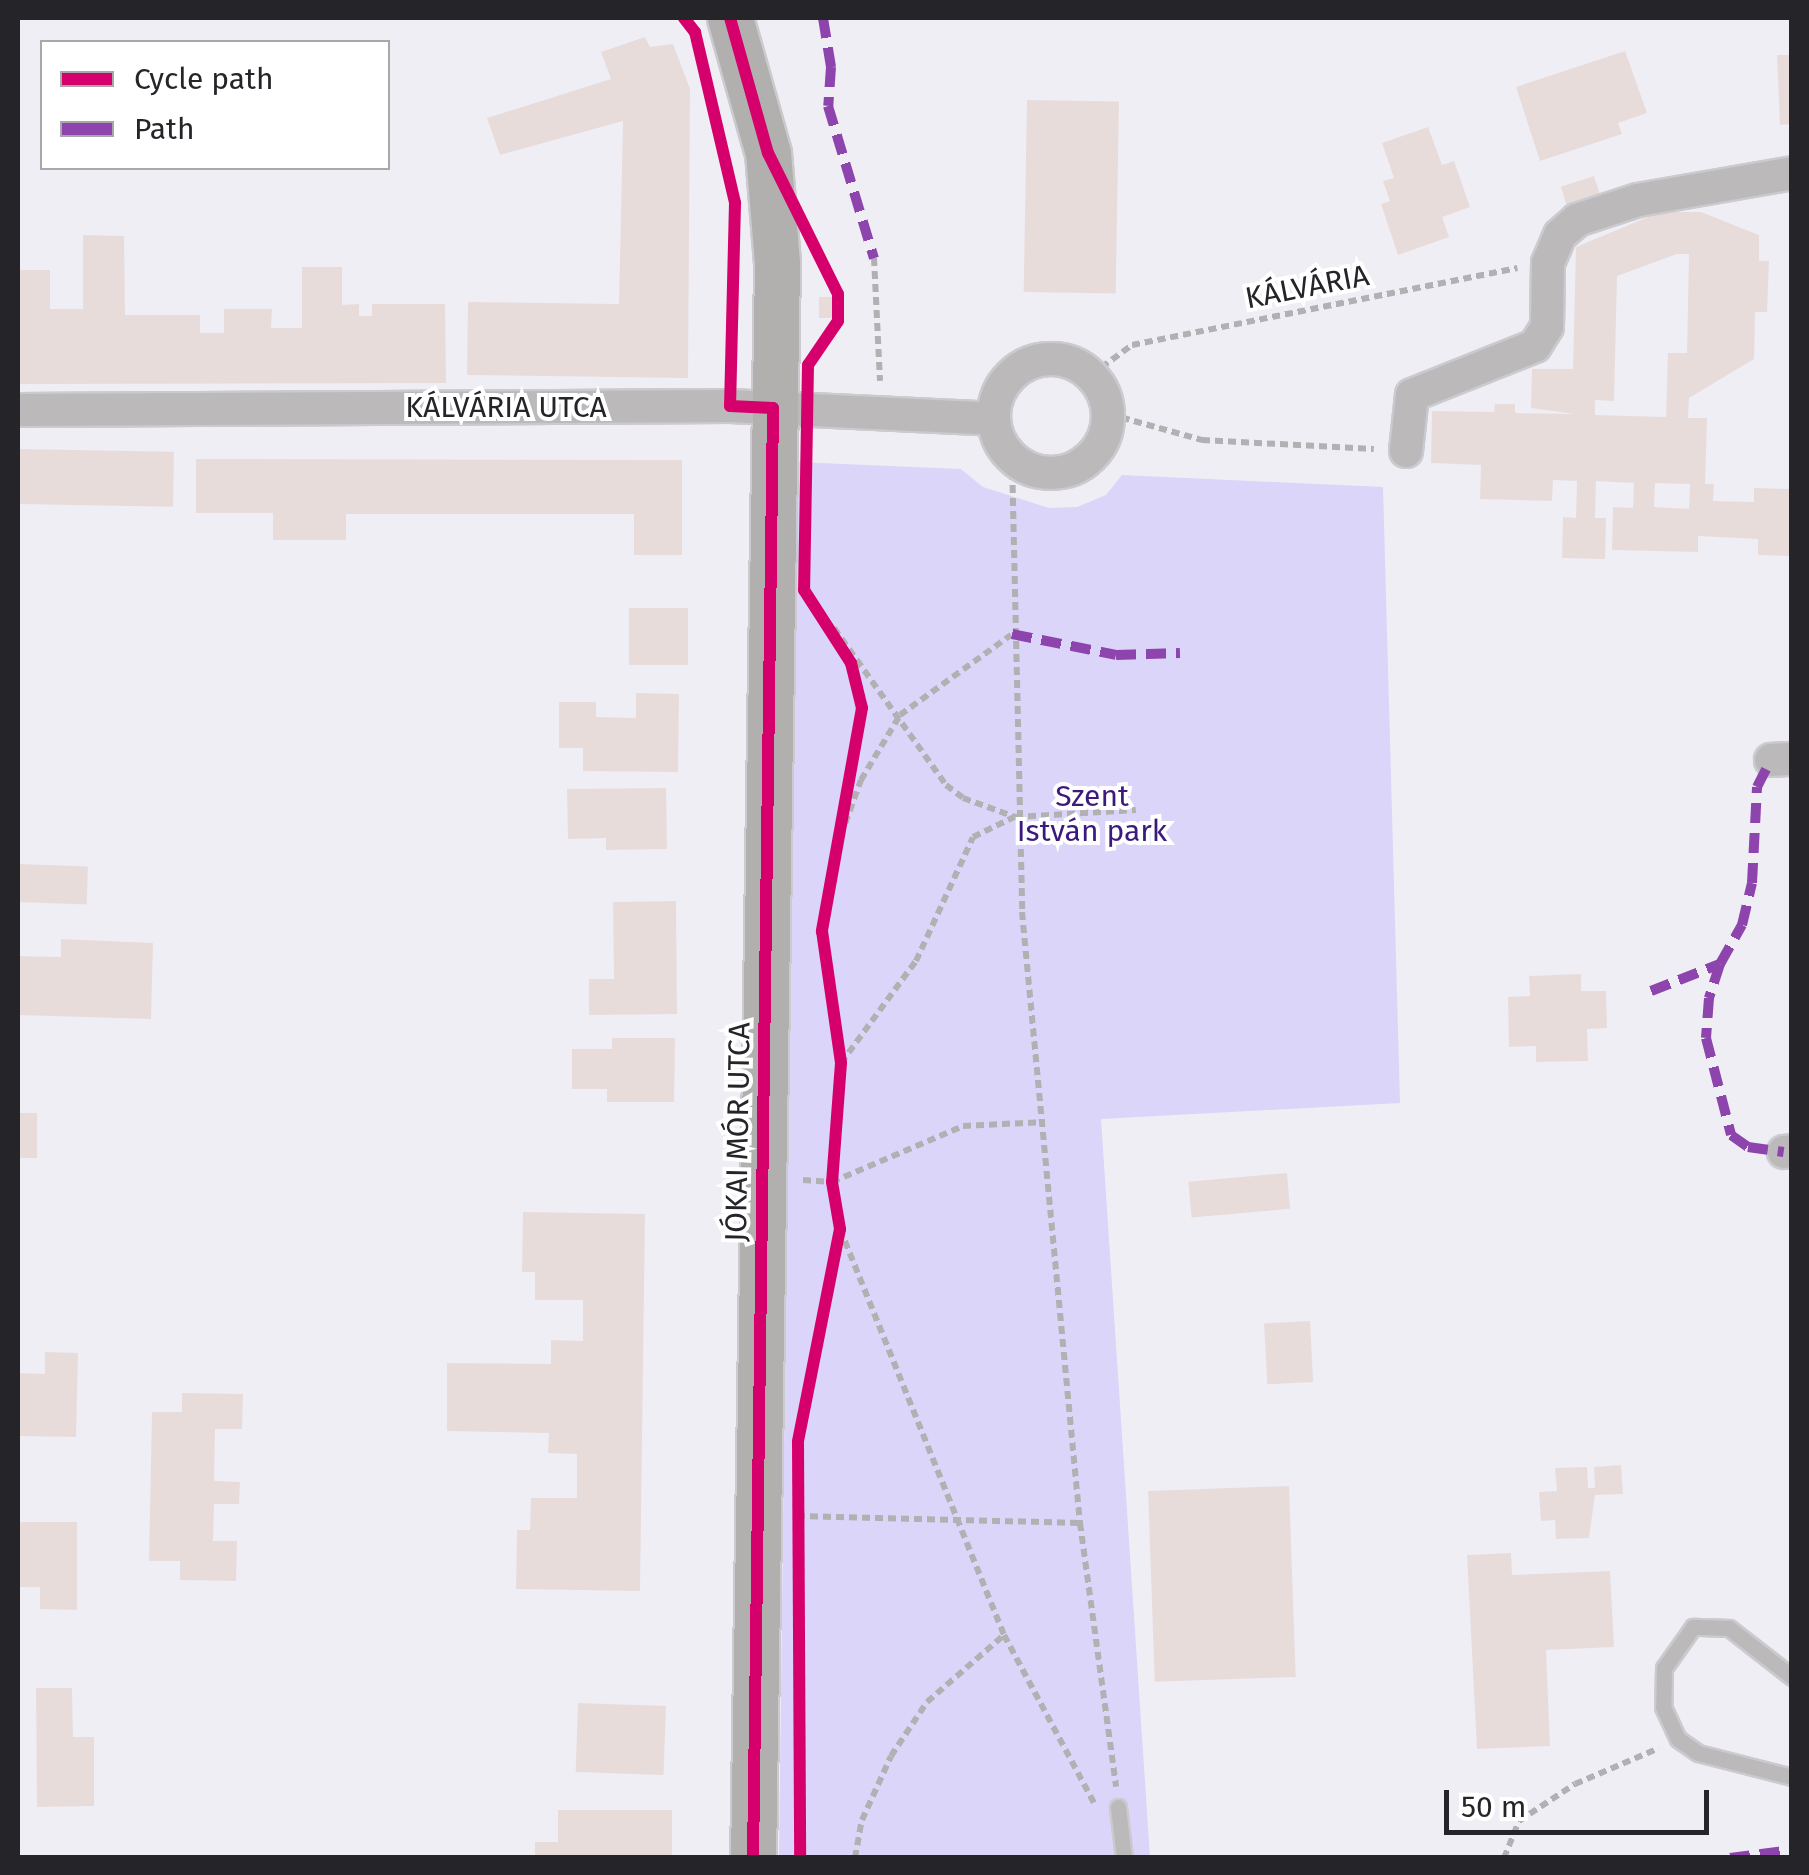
<!DOCTYPE html>
<html>
<head>
<meta charset="utf-8">
<style>
	body { margin:0 }
	#map { position:relative; width:1809px; height:1875px; overflow:hidden; background:#efeef5; font-family:"Fira Sans",sans-serif }
	div>[style] { position:absolute }
	[style*='--x'] { left:calc(var(--x)*1px); top:calc(var(--y)*1px); width:calc(var(--w)*1px); rotate:calc(var(--a)*1deg) }
	.green>* { inset:0; background:#dad5f9 }
	.building>* { inset:0; background:#e8dcdb; transform-origin:0 0 }
	.path>* { height:6px; margin-top:-3px; transform-origin:0; background:repeating-linear-gradient(90deg,#b2b0b2 0 8px,transparent 0 13px) }
	.roads { filter:drop-shadow(2px 0 #cbcacf) drop-shadow(-2px 0 #cbcacf) drop-shadow(0 2px #cbcacf) drop-shadow(0 -2px #cbcacf) }
	.lane>* { height:15px; margin:-7.5px; padding:0 7.5px; transform-origin:7.5px; border-radius:7.5px; background:#bbb9ba }
	.street>* { height:32px; margin:-16px; padding:0 16px; transform-origin:16px; border-radius:16px; background:#bbb9ba }
	.street>.ring { margin:-16px; padding:0; box-sizing:content-box; background:none; border:32px solid #bbb9ba; border-radius:50% }
	.secondary>* { height:45px; margin:-22.5px; padding:0 22.5px; transform-origin:22.5px; border-radius:22.5px; background:#b2b0af }
	.quiet>* { height:10px; margin-top:-5px; transform-origin:0; background:repeating-linear-gradient(90deg,#8e44ad 0 20px,transparent 0 30px) }
	.cycleway>* { height:12px; margin:-6px; padding:0 6px; transform-origin:6px; border-radius:6px; background:#d6006c }
	span { translate:-50% -50%; white-space:nowrap; text-align:center; line-height:1.15; -webkit-text-stroke:8px #fff; paint-order:stroke }
	.street-label { font-size:30px; color:#252429 }
	.park-label { font-size:30px; color:#3b197d }
	.frame { position:absolute; inset:0; border:20px solid #252429; pointer-events:none }
	.legend { position:absolute; left:40px; top:40px; width:350px; height:130px; box-sizing:border-box; background:#fff; border:2px solid #a8a7a9; margin:0; padding:12px 18px; list-style:none; font-size:30px; color:#252429 }
	.legend li { display:flex; align-items:center; gap:20px; height:50px }
	.legend b { width:50px; border:2px solid #a8a7a9 }
	.scale { position:absolute; left:1444px; top:1790px; width:265px; height:45px; box-sizing:border-box; border:5px solid #252429; border-top:0; padding-left:12px; font-size:30px; line-height:35px; white-space:nowrap; color:#252429; -webkit-text-stroke:8px #fff; paint-order:stroke }
</style>
</head>
<body>
<div id="map">
	<div class="green">
		<i style="clip-path:polygon(796px 462px,961px 469px,983px 487px,1049px 508px,1077px 507px,1106px 495px,1122px 475px,1383px 487px,1400px 1103px,1101px 1119px,1150px 1857px,779px 1858px)"></i>
	</div>
	<div class="building">
		<i style="clip-path:polygon(645px 37px,650px 47px,673px 44px,690px 89px,688px 378px,467px 375px,468px 302px,619px 304px,623px 121px,500px 155px,487px 118px,611px 79px,601px 52px)"></i>
		<i style="clip-path:polygon(1625px 51px,1647px 113px,1618px 123px,1622px 134px,1540px 161px,1516px 87px)"></i>
		<i style="clip-path:polygon(1777px 55px,1792px 55px,1792px 124px,1780px 125px)"></i>
		<i style="left:1027px;top:100px;width:92px;height:192px;rotate:1deg"></i>
		<i style="clip-path:polygon(1428px 127px,1442px 165px,1454px 161px,1470px 207px,1442px 217px,1449px 237px,1398px 255px,1381px 204px,1390px 201px,1383px 181px,1394px 178px,1382px 143px)"></i>
		<i style="left:1594px;top:176px;width:32px;height:35px;rotate:72deg"></i>
		<i style="clip-path:polygon(evenodd,1660px 212px,1701px 212px,1759px 235px,1759px 261px,1769px 261px,1767px 312px,1755px 312px,1754px 359px,1689px 398px,1688px 418px,1707px 418px,1705px 484px,1714px 484px,1713px 501px,1754px 502px,1754px 488px,1792px 489px,1792px 556px,1758px 555px,1758px 539px,1698px 536px,1698px 552px,1612px 550px,1613px 507px,1633px 508px,1634px 483px,1596px 481px,1595px 518px,1606px 518px,1605px 559px,1562px 558px,1563px 517px,1576px 518px,1577px 481px,1553px 480px,1552px 501px,1480px 499px,1481px 465px,1431px 463px,1432px 411px,1494px 412px,1495px 404px,1515px 404px,1515px 413px,1575px 414px,1531px 408px,1532px 369px,1573px 369px,1576px 247px,1660px 212px,1677px 254px,1689px 254px,1687px 353px,1668px 353px,1666px 417px,1595px 415px,1595px 400px,1614px 401px,1617px 276px,1677px 254px,1660px 212px,1655px 483px,1690px 484px,1689px 509px,1654px 507px,1655px 483px)"></i>
		<i style="clip-path:polygon(83px 235px,124px 236px,125px 315px,200px 315px,200px 333px,224px 333px,224px 309px,272px 309px,271px 328px,302px 328px,302px 267px,342px 267px,342px 305px,359px 304px,359px 316px,372px 316px,372px 304px,445px 304px,446px 383px,18px 384px,18px 270px,50px 270px,50px 309px,83px 309px)"></i>
		<i style="left:819px;top:297px;width:14px;height:21px"></i>
		<i style="left:18px;top:449px;width:156px;height:55px;rotate:1deg"></i>
		<i style="clip-path:polygon(196px 459px,682px 460px,682px 555px,634px 555px,634px 514px,346px 514px,346px 540px,273px 540px,273px 513px,196px 513px)"></i>
		<i style="left:688px;top:608px;width:57px;height:59px;rotate:90deg"></i>
		<i style="clip-path:polygon(636px 693px,679px 694px,678px 772px,583px 771px,583px 748px,559px 748px,559px 702px,596px 702px,596px 717px,636px 718px)"></i>
		<i style="clip-path:polygon(666px 788px,667px 849px,606px 850px,606px 838px,568px 839px,567px 789px)"></i>
		<i style="left:18px;top:864px;width:70px;height:38px;rotate:2deg"></i>
		<i style="clip-path:polygon(676px 901px,677px 1014px,589px 1015px,589px 979px,614px 979px,613px 902px)"></i>
		<i style="clip-path:polygon(61px 939px,153px 943px,151px 1019px,18px 1015px,18px 956px,61px 957px)"></i>
		<i style="clip-path:polygon(1581px 974px,1581px 991px,1606px 991px,1607px 1028px,1587px 1029px,1588px 1061px,1536px 1062px,1536px 1046px,1509px 1047px,1508px 997px,1530px 996px,1529px 976px)"></i>
		<i style="clip-path:polygon(612px 1038px,675px 1038px,674px 1102px,607px 1102px,607px 1089px,572px 1089px,572px 1049px,612px 1049px)"></i>
		<i style="left:18px;top:1113px;width:19px;height:45px"></i>
		<i style="left:1287px;top:1173px;width:36px;height:99px;rotate:85deg"></i>
		<i style="clip-path:polygon(523px 1212px,645px 1214px,640px 1591px,516px 1589px,517px 1530px,530px 1530px,531px 1498px,577px 1498px,577px 1454px,548px 1453px,549px 1433px,447px 1431px,447px 1363px,551px 1364px,551px 1340px,583px 1341px,583px 1300px,535px 1300px,535px 1272px,522px 1272px)"></i>
		<i style="left:1310px;top:1321px;width:61px;height:46px;rotate:87deg"></i>
		<i style="clip-path:polygon(45px 1352px,78px 1353px,76px 1437px,18px 1436px,18px 1373px,45px 1374px)"></i>
		<i style="clip-path:polygon(182px 1393px,243px 1394px,242px 1429px,215px 1429px,214px 1481px,240px 1482px,239px 1504px,214px 1504px,213px 1541px,237px 1541px,236px 1581px,180px 1580px,180px 1561px,149px 1561px,152px 1412px,182px 1412px)"></i>
		<i style="clip-path:polygon(1621px 1465px,1623px 1494px,1595px 1495px,1589px 1538px,1556px 1539px,1555px 1520px,1541px 1521px,1539px 1492px,1557px 1491px,1555px 1468px,1587px 1467px,1588px 1488px,1595px 1488px,1594px 1467px)"></i>
		<i style="left:1289px;top:1486px;width:191px;height:141px;rotate:88deg"></i>
		<i style="clip-path:polygon(18px 1522px,77px 1522px,77px 1610px,40px 1609px,40px 1587px,18px 1587px)"></i>
		<i style="clip-path:polygon(1511px 1553px,1512px 1575px,1610px 1571px,1614px 1647px,1546px 1650px,1550px 1746px,1477px 1749px,1467px 1555px)"></i>
		<i style="clip-path:polygon(36px 1688px,72px 1688px,73px 1737px,94px 1737px,94px 1806px,37px 1807px)"></i>
		<i style="left:578px;top:1703px;width:88px;height:69px;rotate:2deg"></i>
		<i style="clip-path:polygon(558px 1810px,672px 1810px,672px 1858px,535px 1858px,535px 1842px,558px 1842px)"></i>
	</div>
	<div class="path">
		<i style="--x:874;--y:258;--w:123;--a:87.2"></i>
		<i style="--x:1091;--y:375;--w:51;--a:-36.2"></i>
		<i style="--x:1132;--y:345;--w:393;--a:-11.3"></i>
		<i style="--x:1109;--y:414;--w:97;--a:15.6"></i>
		<i style="--x:1202;--y:440;--w:172;--a:3"></i>
		<i style="--x:1012;--y:459;--w:453;--a:88.7"></i>
		<i style="--x:1022;--y:912;--w:614;--a:84.58"></i>
		<i style="--x:1080;--y:1523;--w:266;--a:82.2"></i>
		<i style="--x:834;--y:628;--w:193;--a:54.5"></i>
		<i style="--x:946;--y:785;--w:21;--a:37"></i>
		<i style="--x:963;--y:798;--w:55;--a:20.1"></i>
		<i style="--x:1015;--y:817;--w:121;--a:-3.3"></i>
		<i style="--x:832;--y:860;--w:85;--a:-70.1"></i>
		<i style="--x:861;--y:780;--w:76;--a:-59"></i>
		<i style="--x:900;--y:715;--w:137;--a:-35.8"></i>
		<i style="--x:841;--y:1063;--w:127;--a:-53.7"></i>
		<i style="--x:916;--y:961;--w:136;--a:-65.3"></i>
		<i style="--x:973;--y:837;--w:46;--a:-26"></i>
		<i style="--x:803;--y:1180;--w:29;--a:4"></i>
		<i style="--x:832;--y:1182;--w:142;--a:-23.1"></i>
		<i style="--x:963;--y:1126;--w:82;--a:-2.8"></i>
		<i style="--x:840;--y:1229;--w:438;--a:68"></i>
		<i style="--x:1004;--y:1635;--w:191;--a:61.8"></i>
		<i style="--x:797;--y:1516;--w:283;--a:1.4"></i>
		<i style="--x:855;--y:1858;--w:39;--a:-80"></i>
		<i style="--x:862;--y:1820;--w:70;--a:-65.6"></i>
		<i style="--x:891;--y:1756;--w:65;--a:-56.3"></i>
		<i style="--x:927;--y:1702;--w:102;--a:-41"></i>
		<i style="--x:1504;--y:1858;--w:40;--a:-68"></i>
		<i style="--x:1519;--y:1821;--w:67;--a:-33.5"></i>
		<i style="--x:1575;--y:1784;--w:91;--a:-23.2"></i>
	</div>
	<div class="roads">
		<div class="lane">
			<i style="--x:1792;--y:1677;--w:80;--a:-142.1"></i>
			<i style="--x:1729;--y:1628;--w:36;--a:-178"></i>
			<i style="--x:1693;--y:1627;--w:50;--a:125.3"></i>
			<i style="--x:1664;--y:1668;--w:39;--a:91"></i>
			<i style="--x:1663;--y:1707;--w:35;--a:65"></i>
			<i style="--x:1678;--y:1739;--w:24;--a:35"></i>
			<i style="--x:1698;--y:1753;--w:97;--a:14.3"></i>
			<i style="--x:1118;--y:1807;--w:51;--a:83.3"></i>
		</div>
		<div class="street">
			<i class="ring" style="left:994px;top:359px;width:82px;height:82px"></i>
			<i style="--x:18;--y:410;--w:712;--a:-0.32"></i>
			<i style="--x:730;--y:406;--w:263;--a:2.8"></i>
			<i style="--x:1406;--y:451;--w:56;--a:-83.9"></i>
			<i style="--x:1412;--y:395;--w:132;--a:-21.7"></i>
			<i style="--x:1535;--y:346;--w:22;--a:-58"></i>
			<i style="--x:1547;--y:327;--w:64;--a:-89.1"></i>
			<i style="--x:1548;--y:263;--w:30;--a:-67"></i>
			<i style="--x:1560;--y:235;--w:23;--a:-41"></i>
			<i style="--x:1577;--y:220;--w:64;--a:-18.2"></i>
			<i style="--x:1638;--y:200;--w:156;--a:-9.9"></i>
			<i style="--x:1771;--y:760;--w:21;--a:-3"></i>
			<i style="--x:1784;--y:1152;--w:8;--a:-7"></i>
		</div>
		<div class="secondary">
			<i style="--x:730;--y:18;--w:140;--a:74.3"></i>
			<i style="--x:768;--y:153;--w:110;--a:85.3"></i>
			<i style="--x:777;--y:263;--w:1595;--a:90.86"></i>
		</div>
	</div>
	<div class="quiet">
		<i style="--x:823;--y:18;--w:50;--a:80.7"></i>
		<i style="--x:831;--y:67;--w:39;--a:94"></i>
		<i style="--x:828;--y:106;--w:159;--a:73.2"></i>
		<i style="--x:1012;--y:634;--w:106;--a:11.4"></i>
		<i style="--x:1116;--y:655;--w:64;--a:-1.8"></i>
		<i style="--x:1720;--y:964;--w:36;--a:108"></i>
		<i style="--x:1709;--y:998;--w:40;--a:94.3"></i>
		<i style="--x:1706;--y:1038;--w:100;--a:75.5"></i>
		<i style="--x:1731;--y:1135;--w:21;--a:35"></i>
		<i style="--x:1748;--y:1147;--w:36;--a:8"></i>
		<i style="--x:1651;--y:991;--w:74;--a:-21.4"></i>
		<i style="--x:1720;--y:964;--w:45;--a:-60.6"></i>
		<i style="--x:1742;--y:925;--w:43;--a:-76.6"></i>
		<i style="--x:1752;--y:883;--w:96;--a:-87"></i>
		<i style="--x:1757;--y:787;--w:30;--a:-63"></i>
		<i style="--x:1730;--y:1858;--w:63;--a:-7.4"></i>
	</div>
	<div class="cycleway">
		<i style="--x:684;--y:18;--w:18;--a:52"></i>
		<i style="--x:695;--y:32;--w:176;--a:76.8"></i>
		<i style="--x:735;--y:203;--w:203;--a:91.4"></i>
		<i style="--x:730;--y:406;--w:43;--a:2.7"></i>
		<i style="--x:773;--y:408;--w:1450;--a:90.79"></i>
		<i style="--x:730;--y:18;--w:140;--a:74.3"></i>
		<i style="--x:768;--y:153;--w:157;--a:63.6"></i>
		<i style="--x:838;--y:294;--w:27;--a:90"></i>
		<i style="--x:838;--y:321;--w:53;--a:124.3"></i>
		<i style="--x:808;--y:365;--w:225;--a:91"></i>
		<i style="--x:804;--y:590;--w:87;--a:57.2"></i>
		<i style="--x:851;--y:663;--w:46;--a:76.3"></i>
		<i style="--x:862;--y:708;--w:227;--a:100.2"></i>
		<i style="--x:822;--y:931;--w:133;--a:81.8"></i>
		<i style="--x:841;--y:1063;--w:119;--a:94.3"></i>
		<i style="--x:832;--y:1182;--w:48;--a:80.3"></i>
		<i style="--x:840;--y:1229;--w:217;--a:101.2"></i>
		<i style="--x:798;--y:1442;--w:416;--a:89.7"></i>
	</div>
	<div class="street-label">
		<span style="left:1307px;top:287px;rotate:-11deg">KÁLVÁRIA</span>
		<span style="left:506px;top:407px">KÁLVÁRIA UTCA</span>
		<span style="left:738px;top:1132px;rotate:-89deg">JÓKAI MÓR UTCA</span>
	</div>
	<div class="park-label">
		<span style="left:1092px;top:813px">Szent<br>István park</span>
	</div>
	<div class="frame"></div>
	<ul class="legend">
	<li><b style="height:12px;background:#d6006c"></b>Cycle path</li>
	<li><b style="height:12px;background:#8e44ad"></b>Path</li>
	</ul>
	<div class="scale">50 m</div>
</div>
</body>
</html>
